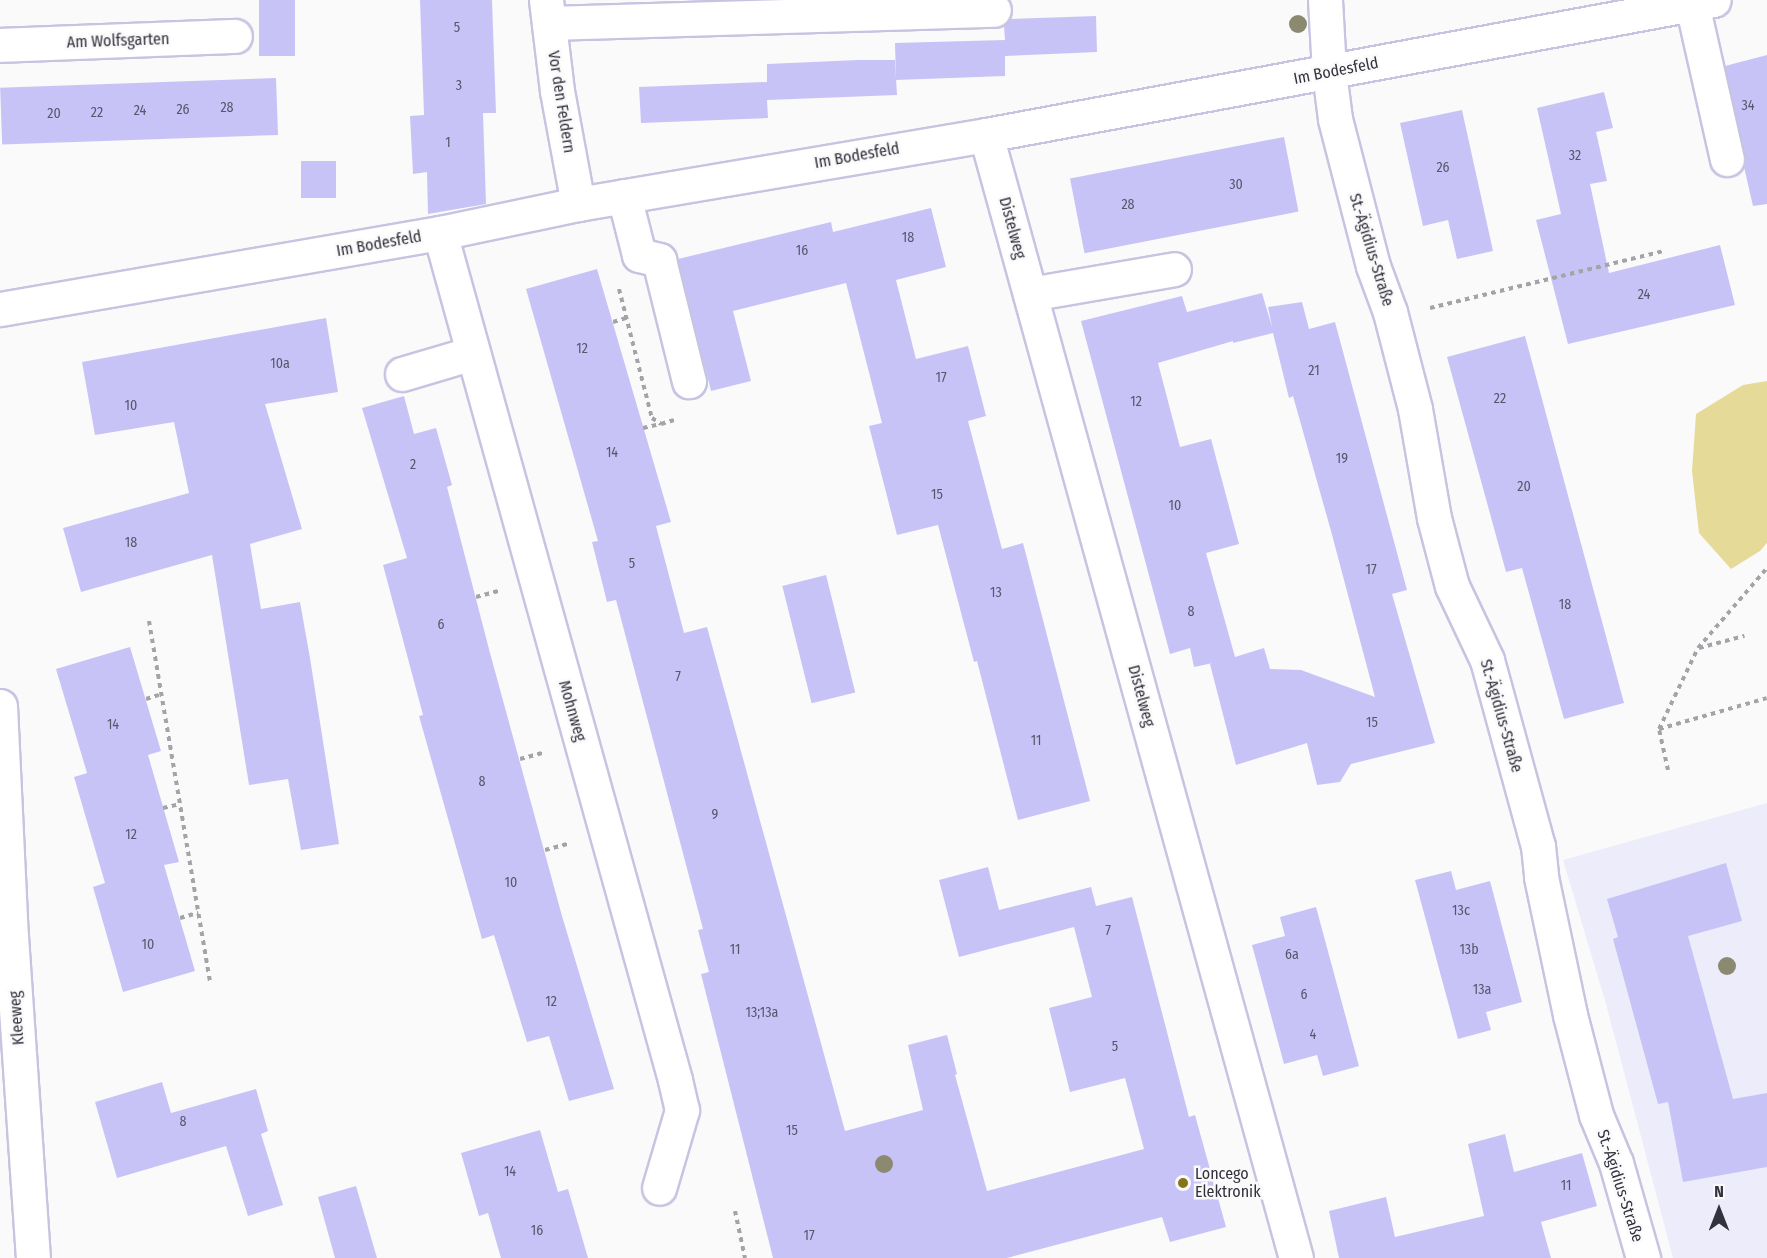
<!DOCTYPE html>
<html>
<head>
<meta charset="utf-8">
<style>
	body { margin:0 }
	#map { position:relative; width:1767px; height:1258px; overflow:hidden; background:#fafafa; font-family:"Fira Sans Condensed",sans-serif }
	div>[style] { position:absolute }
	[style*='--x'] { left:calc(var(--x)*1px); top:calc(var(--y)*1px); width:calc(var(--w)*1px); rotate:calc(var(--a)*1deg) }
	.built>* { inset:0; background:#edecfb }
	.green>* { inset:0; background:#e5da98 }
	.building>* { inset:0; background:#c8c3f7; transform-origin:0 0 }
	.path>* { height:4px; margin-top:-2px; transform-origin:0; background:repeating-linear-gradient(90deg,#a3a3a8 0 4.5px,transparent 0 9px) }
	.roads { filter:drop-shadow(2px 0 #c6c4e1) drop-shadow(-2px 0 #c6c4e1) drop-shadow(0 2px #c6c4e1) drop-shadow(0 -2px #c6c4e1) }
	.minor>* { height:33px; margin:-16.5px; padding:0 16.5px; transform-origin:16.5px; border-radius:16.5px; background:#fff }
	.trees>* { width:18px; height:18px; margin:-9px; border-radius:50%; background:#8c8971 }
	.dots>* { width:16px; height:16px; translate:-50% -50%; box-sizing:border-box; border:3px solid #fafafa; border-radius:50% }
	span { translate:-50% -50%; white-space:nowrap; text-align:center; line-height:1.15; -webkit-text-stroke:5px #fafafa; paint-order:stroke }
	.number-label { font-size:14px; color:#58566c }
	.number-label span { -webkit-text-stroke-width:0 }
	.street-label { font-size:16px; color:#32313d }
	.poi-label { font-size:16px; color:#32313d }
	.left { translate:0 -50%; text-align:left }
	.north { position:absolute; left:1689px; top:1180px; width:60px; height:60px; -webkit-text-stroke:4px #fafafa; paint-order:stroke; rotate:0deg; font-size:16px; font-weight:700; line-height:24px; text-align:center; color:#32313d }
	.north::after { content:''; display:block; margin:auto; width:21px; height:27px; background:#32313d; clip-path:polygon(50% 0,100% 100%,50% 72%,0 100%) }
</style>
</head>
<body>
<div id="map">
	<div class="built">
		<i style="clip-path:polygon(1767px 803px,1767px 1258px,1673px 1258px,1606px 1004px,1563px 860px)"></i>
	</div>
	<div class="green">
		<i style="clip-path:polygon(1767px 381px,1767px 543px,1760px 551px,1731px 569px,1699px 533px,1692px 471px,1696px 414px,1743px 385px)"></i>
	</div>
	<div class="building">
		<i style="left:259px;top:0;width:36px;height:56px"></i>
		<i style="clip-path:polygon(420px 0,492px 0,496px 113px,483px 113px,486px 204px,428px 214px,427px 172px,413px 174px,410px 116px,424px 115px)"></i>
		<i style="clip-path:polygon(1096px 16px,1097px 52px,1005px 56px,1005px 76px,896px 80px,895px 43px,1005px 40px,1004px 26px,1010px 19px)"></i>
		<i style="clip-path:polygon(1767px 55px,1767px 204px,1753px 206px,1744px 167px,1745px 155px,1725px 66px)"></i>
		<i style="clip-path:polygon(858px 60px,895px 60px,897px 95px,767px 100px,768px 118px,641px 123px,639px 87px,767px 82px,767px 64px)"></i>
		<i style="left:276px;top:78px;width:57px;height:276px;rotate:88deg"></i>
		<i style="clip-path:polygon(1604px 92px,1613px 128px,1596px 132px,1607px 181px,1590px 184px,1609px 273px,1720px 245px,1735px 305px,1568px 344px,1536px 220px,1561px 214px,1537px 108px)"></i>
		<i style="clip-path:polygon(1462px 110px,1493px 251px,1457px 259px,1448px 220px,1423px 226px,1400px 123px)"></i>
		<i style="left:1284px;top:137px;width:76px;height:218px;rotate:79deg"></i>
		<i style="left:301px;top:161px;width:35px;height:37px"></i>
		<i style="clip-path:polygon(931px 208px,946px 267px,896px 280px,916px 359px,968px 346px,986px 416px,968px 421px,1002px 549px,1023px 543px,1090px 801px,1018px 820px,977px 661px,974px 662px,938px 525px,897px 535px,869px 426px,882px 423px,846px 283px,733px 311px,751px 381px,711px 391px,678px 259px,831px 222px,833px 232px)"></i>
		<i style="clip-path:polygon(597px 269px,671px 522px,656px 526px,684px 633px,707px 627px,845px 1131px,923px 1110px,908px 1045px,947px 1035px,957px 1074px,955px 1075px,987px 1191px,1144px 1149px,1125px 1078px,1070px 1092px,1049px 1008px,1092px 997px,1074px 927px,959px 957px,939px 880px,988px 867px,999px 910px,1091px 887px,1096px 906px,1132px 897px,1189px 1117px,1195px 1115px,1226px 1227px,1170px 1242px,1162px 1217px,1007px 1258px,773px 1258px,701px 974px,709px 972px,698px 930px,703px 929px,616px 600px,607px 602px,592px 542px,598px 541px,526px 289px)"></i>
		<i style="clip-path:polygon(evenodd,1262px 293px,1272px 327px,1268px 307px,1302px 302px,1309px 329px,1335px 322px,1407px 590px,1392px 594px,1435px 743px,1351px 764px,1340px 782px,1317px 785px,1307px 743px,1236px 765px,1210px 664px,1213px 663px,1194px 667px,1190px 648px,1170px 654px,1081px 321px,1182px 296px,1187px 312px,1262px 293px,1273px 333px,1289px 398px,1293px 396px,1331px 531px,1375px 697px,1301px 670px,1270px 669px,1264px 648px,1235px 657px,1206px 553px,1239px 544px,1211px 439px,1180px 447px,1158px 363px,1233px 341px,1233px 343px,1273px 333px)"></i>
		<i style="clip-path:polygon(326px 318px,338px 392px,265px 404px,302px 529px,250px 544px,261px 609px,300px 602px,310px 658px,339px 844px,301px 850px,288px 779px,249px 785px,212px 555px,81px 592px,63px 528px,189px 493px,174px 422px,95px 435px,82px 362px)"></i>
		<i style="clip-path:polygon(1525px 336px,1624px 703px,1564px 719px,1522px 568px,1506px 572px,1447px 357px)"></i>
		<i style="clip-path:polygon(404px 396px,414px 434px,436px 428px,452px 485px,447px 487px,490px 653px,562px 916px,614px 1089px,569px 1101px,549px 1036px,527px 1042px,494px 935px,482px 939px,419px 716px,423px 715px,383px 565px,407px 558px,362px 408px)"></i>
		<i style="left:826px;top:575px;width:121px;height:45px;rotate:76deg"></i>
		<i style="clip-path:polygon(130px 647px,161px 751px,148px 755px,179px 862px,164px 865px,195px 971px,123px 992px,93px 887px,105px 883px,74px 777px,87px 773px,56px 669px)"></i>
		<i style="clip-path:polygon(1726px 863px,1742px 921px,1688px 936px,1733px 1099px,1767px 1093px,1767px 1167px,1683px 1182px,1668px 1102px,1658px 1104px,1613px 939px,1618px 937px,1607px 899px)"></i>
		<i style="clip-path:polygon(1451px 871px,1456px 890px,1490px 881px,1522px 1002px,1486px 1012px,1491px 1030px,1458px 1039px,1415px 880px)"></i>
		<i style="clip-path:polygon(1316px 907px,1359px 1066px,1323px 1076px,1317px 1055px,1284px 1064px,1252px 945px,1285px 936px,1280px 917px)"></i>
		<i style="clip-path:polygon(162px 1082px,171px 1113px,256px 1089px,268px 1131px,261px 1134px,283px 1205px,248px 1216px,226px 1146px,117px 1178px,95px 1102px)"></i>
		<i style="clip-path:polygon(540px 1130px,558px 1192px,568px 1189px,588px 1258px,501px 1258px,488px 1213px,479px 1216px,461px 1153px)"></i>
		<i style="clip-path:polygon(1505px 1134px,1514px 1172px,1582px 1153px,1597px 1206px,1541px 1222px,1551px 1258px,1339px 1258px,1329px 1211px,1386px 1197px,1395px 1237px,1484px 1216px,1468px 1144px)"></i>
		<i style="clip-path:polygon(356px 1186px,377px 1258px,335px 1258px,318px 1197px)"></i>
	</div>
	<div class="path">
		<i style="--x:619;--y:289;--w:133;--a:75.7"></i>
		<i style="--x:652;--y:418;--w:11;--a:34"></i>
		<i style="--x:661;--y:424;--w:17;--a:-17"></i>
		<i style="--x:1430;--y:308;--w:241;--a:-13.7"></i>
		<i style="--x:613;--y:322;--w:14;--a:-17"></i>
		<i style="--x:643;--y:428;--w:17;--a:-13"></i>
		<i style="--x:476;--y:597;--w:24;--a:-15"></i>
		<i style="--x:149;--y:621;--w:366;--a:80.4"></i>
		<i style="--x:1699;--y:648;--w:47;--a:-14.9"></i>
		<i style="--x:146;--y:699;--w:16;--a:-18"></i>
		<i style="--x:1659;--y:729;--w:112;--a:-16"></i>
		<i style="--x:520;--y:759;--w:23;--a:-15"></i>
		<i style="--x:1668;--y:770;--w:42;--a:-102.4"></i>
		<i style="--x:1659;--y:729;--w:90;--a:-64.3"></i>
		<i style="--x:1698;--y:648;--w:106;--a:-49.2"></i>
		<i style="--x:163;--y:808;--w:17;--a:-13"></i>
		<i style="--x:545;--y:850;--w:24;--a:-15"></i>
		<i style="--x:180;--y:918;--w:19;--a:-16"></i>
		<i style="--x:735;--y:1211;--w:48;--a:78"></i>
	</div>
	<div class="roads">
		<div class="minor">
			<i style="--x:546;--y:0;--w:92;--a:83.1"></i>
			<i style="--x:557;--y:91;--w:115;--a:79.5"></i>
			<i style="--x:1325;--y:0;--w:72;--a:86.8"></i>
			<i style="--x:1329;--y:72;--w:47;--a:82.7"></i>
			<i style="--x:1335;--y:119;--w:152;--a:75.5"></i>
			<i style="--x:1373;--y:266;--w:49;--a:69.7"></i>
			<i style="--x:1390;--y:312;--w:100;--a:75.5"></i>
			<i style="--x:1415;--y:409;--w:111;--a:80.1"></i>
			<i style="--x:1434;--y:518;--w:70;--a:75.2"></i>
			<i style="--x:1452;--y:586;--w:82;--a:64.7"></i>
			<i style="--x:1487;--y:660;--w:193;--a:74.7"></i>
			<i style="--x:1538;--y:846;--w:31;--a:84"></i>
			<i style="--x:1541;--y:877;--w:141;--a:78.1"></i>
			<i style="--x:1570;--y:1015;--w:103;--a:75.4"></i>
			<i style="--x:1596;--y:1115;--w:52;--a:67.4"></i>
			<i style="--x:1616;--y:1163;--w:99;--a:74.1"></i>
			<i style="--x:1692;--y:4;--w:159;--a:77.3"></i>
			<i style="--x:549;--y:23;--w:445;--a:-1.7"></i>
			<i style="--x:0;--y:45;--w:235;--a:-2.2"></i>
			<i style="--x:986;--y:135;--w:1165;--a:74.57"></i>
			<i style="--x:624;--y:196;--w:61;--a:75.7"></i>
			<i style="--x:639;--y:255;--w:21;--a:14"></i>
			<i style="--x:659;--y:260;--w:125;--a:76.1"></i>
			<i style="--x:440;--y:233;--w:879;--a:74.49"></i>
			<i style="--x:675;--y:1080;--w:31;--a:77"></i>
			<i style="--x:682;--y:1110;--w:81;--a:106.4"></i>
			<i style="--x:1030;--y:294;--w:146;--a:-9.8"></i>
			<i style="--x:0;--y:309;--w:447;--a:-9.8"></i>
			<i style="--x:440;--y:233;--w:141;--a:-11.9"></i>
			<i style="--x:578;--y:204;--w:414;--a:-9.6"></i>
			<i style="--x:986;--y:135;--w:740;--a:-10.51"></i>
			<i style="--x:402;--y:374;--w:74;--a:-16.5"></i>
			<i style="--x:0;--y:706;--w:230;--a:87.3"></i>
			<i style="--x:11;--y:936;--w:323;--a:86.1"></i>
		</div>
	</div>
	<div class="trees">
		<i style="left:1298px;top:24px"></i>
		<i style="left:1727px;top:966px"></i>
		<i style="left:884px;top:1164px"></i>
	</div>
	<div class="dots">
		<i style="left:1183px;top:1183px;background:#837518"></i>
	</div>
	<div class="number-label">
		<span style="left:457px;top:28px">5</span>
		<span style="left:459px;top:86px">3</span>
		<span style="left:1748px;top:106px">34</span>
		<span style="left:227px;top:108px">28</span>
		<span style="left:183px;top:110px">26</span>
		<span style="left:140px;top:111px">24</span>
		<span style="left:97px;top:113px">22</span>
		<span style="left:54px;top:114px">20</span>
		<span style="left:448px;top:143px">1</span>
		<span style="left:1575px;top:156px">32</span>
		<span style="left:1443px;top:168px">26</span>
		<span style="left:1236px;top:185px">30</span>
		<span style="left:1128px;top:205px">28</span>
		<span style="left:908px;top:238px">18</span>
		<span style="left:802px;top:251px">16</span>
		<span style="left:1644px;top:295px">24</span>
		<span style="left:582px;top:349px">12</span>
		<span style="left:280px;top:364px">10a</span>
		<span style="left:1314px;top:371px">21</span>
		<span style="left:941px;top:378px">17</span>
		<span style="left:1500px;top:399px">22</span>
		<span style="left:1136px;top:402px">12</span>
		<span style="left:131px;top:406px">10</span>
		<span style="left:612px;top:453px">14</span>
		<span style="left:1342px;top:459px">19</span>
		<span style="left:413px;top:465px">2</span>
		<span style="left:1524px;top:487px">20</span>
		<span style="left:937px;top:495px">15</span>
		<span style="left:1175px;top:506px">10</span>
		<span style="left:131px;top:543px">18</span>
		<span style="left:632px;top:564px">5</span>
		<span style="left:1371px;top:570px">17</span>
		<span style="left:996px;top:593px">13</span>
		<span style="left:1565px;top:605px">18</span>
		<span style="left:1191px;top:612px">8</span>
		<span style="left:441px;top:625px">6</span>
		<span style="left:678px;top:677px">7</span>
		<span style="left:1372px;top:723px">15</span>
		<span style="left:113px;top:725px">14</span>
		<span style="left:1036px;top:741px">11</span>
		<span style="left:482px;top:782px">8</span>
		<span style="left:715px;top:815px">9</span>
		<span style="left:131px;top:835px">12</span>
		<span style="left:511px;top:883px">10</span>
		<span style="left:1461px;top:911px">13c</span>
		<span style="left:1108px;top:931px">7</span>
		<span style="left:148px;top:945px">10</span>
		<span style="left:735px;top:950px">11</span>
		<span style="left:1469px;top:950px">13b</span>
		<span style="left:1292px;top:955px">6a</span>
		<span style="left:1482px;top:990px">13a</span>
		<span style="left:1304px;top:995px">6</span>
		<span style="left:551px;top:1002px">12</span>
		<span style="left:762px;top:1013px">13;13a</span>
		<span style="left:1313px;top:1035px">4</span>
		<span style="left:1115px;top:1047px">5</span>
		<span style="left:183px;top:1122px">8</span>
		<span style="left:792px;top:1131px">15</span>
		<span style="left:510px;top:1172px">14</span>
		<span style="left:1566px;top:1186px">11</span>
		<span style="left:537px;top:1231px">16</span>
		<span style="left:809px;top:1236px">17</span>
	</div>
	<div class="street-label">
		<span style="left:118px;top:41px;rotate:-2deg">Am Wolfsgarten</span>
		<span style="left:1336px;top:71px;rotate:-11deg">Im Bodesfeld</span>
		<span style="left:561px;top:102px;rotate:81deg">Vor den Feldern</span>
		<span style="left:857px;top:156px;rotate:-10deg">Im Bodesfeld</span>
		<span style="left:1012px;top:228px;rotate:75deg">Distelweg</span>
		<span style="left:379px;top:244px;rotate:-10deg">Im Bodesfeld</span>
		<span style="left:1371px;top:250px;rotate:73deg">St.-Ägidius-Straße</span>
		<span style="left:1141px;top:696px;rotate:75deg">Distelweg</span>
		<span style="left:572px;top:711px;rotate:74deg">Mohnweg</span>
		<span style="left:1501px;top:716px;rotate:74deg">St.-Ägidius-Straße</span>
		<span style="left:17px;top:1018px;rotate:-94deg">Kleeweg</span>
		<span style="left:1620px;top:1186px;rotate:72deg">St.-Ägidius-Straße</span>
	</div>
	<div class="poi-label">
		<span class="left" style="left:1195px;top:1183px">Loncego<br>Elektronik</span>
	</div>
	<div class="north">N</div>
</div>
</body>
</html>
